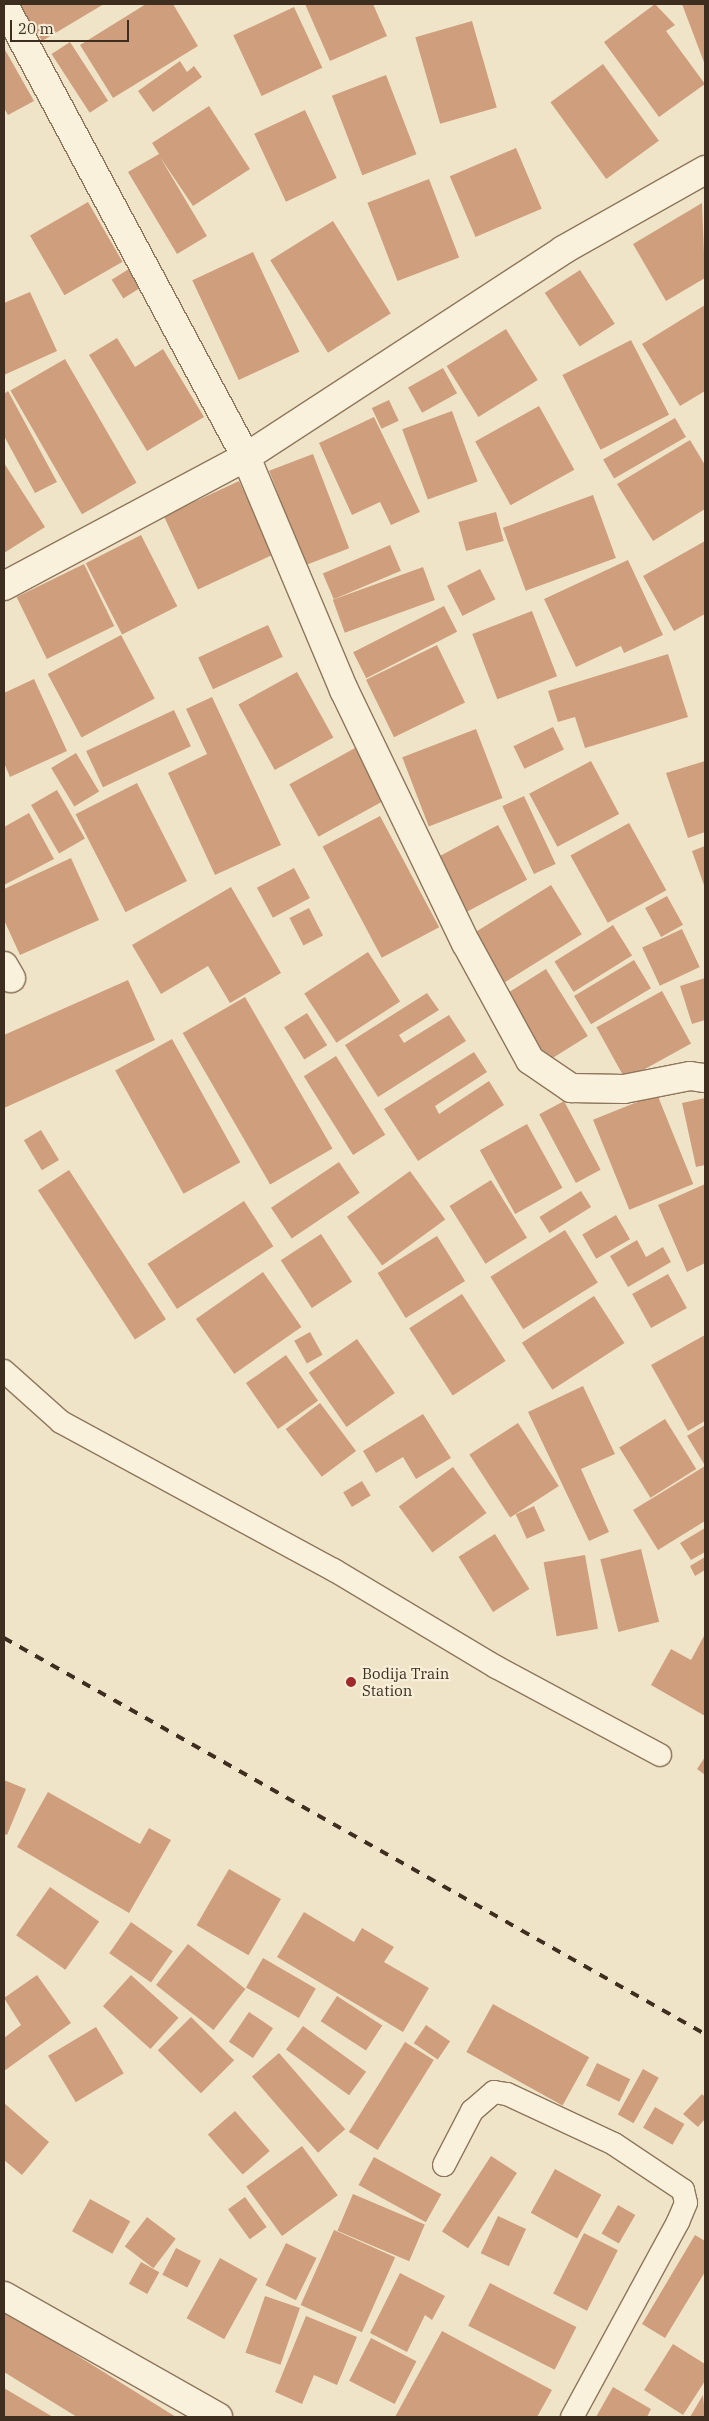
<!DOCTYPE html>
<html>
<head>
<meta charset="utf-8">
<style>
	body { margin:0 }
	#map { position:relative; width:709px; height:2421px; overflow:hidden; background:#f0e4c8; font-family:"IBM Plex Serif",serif }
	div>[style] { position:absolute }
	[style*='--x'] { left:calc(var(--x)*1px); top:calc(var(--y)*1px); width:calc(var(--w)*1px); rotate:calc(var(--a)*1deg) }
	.building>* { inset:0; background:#cf9f7d; transform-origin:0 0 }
	.roads { filter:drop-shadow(1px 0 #8d765c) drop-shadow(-1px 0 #8d765c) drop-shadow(0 1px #8d765c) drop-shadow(0 -1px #8d765c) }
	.lane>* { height:22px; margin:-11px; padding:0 11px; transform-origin:11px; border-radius:11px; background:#faf1dc }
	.street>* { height:28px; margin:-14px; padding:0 14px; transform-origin:14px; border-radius:14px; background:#faf1dc }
	.rail>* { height:4px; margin-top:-2px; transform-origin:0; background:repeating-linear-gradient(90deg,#3d2e20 0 9px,transparent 0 18px) }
	.dots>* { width:14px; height:14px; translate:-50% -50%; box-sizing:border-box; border:2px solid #f7eed8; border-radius:50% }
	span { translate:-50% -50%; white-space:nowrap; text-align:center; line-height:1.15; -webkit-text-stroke:4.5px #f7eed8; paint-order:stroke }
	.poi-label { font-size:15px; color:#3d2e20 }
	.left { translate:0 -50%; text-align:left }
	.frame { position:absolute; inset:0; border:5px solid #3d2e20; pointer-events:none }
	.scale { position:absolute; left:10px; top:20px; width:119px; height:22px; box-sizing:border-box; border:2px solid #3d2e20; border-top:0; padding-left:6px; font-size:15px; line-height:18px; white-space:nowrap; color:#3d2e20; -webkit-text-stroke:4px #f7eed8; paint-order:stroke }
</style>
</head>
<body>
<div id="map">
	<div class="building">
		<i style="clip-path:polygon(19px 4px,104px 4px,42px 41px)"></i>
		<i style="clip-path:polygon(146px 4px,173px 4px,198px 46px,113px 98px,80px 45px)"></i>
		<i style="clip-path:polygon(305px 4px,373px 4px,387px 36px,330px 61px)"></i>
		<i style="clip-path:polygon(655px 4px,675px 25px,666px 31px,705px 84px,659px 117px,604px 42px)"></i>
		<i style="clip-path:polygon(682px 4px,705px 4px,705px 65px)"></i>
		<i style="left:294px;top:7px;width:67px;height:67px;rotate:65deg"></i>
		<i style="left:472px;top:21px;width:90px;height:59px;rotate:74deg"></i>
		<i style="left:70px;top:42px;width:70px;height:22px;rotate:57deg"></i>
		<i style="clip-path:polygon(4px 48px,34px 101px,8px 115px,4px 108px)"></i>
		<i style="clip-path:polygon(180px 61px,187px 72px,194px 66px,202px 77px,153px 112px,138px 91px)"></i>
		<i style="left:603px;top:64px;width:95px;height:65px;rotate:54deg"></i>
		<i style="left:386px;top:75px;width:85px;height:58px;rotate:69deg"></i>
		<i style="clip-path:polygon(209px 106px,250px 169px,193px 206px,160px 157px,207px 236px,177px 254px,128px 172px,159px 154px,152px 143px)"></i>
		<i style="left:305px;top:110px;width:75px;height:56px;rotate:65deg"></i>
		<i style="left:516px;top:148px;width:66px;height:72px;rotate:67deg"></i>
		<i style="left:429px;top:179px;width:84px;height:66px;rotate:69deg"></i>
		<i style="left:88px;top:202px;width:69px;height:67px;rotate:60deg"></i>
		<i style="clip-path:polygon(702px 203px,705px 278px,666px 301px,633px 244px)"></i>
		<i style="left:333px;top:221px;width:109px;height:74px;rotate:58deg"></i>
		<i style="left:253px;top:252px;width:110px;height:67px;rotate:65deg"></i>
		<i style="left:132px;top:267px;width:22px;height:24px;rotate:58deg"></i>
		<i style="left:580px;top:270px;width:64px;height:42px;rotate:57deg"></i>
		<i style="clip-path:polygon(30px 292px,57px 351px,4px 375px,4px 303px)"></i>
		<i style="clip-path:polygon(705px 305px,705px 391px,680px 406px,642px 344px)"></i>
		<i style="left:506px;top:329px;width:60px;height:70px;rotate:58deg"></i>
		<i style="clip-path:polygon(117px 338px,135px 367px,163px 349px,204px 417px,147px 451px,89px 355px)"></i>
		<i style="left:631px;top:340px;width:84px;height:77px;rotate:63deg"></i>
		<i style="left:65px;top:359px;width:143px;height:63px;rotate:60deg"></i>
		<i style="left:443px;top:368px;width:29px;height:40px;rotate:61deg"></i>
		<i style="clip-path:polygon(8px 391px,57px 482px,35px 493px,4px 436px,4px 394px)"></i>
		<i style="left:389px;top:400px;width:23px;height:19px;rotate:65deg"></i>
		<i style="left:539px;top:406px;width:73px;height:73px;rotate:61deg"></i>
		<i style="left:452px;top:411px;width:75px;height:53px;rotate:70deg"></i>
		<i style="clip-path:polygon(374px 417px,420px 512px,391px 525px,380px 502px,352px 515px,319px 443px)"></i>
		<i style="left:675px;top:418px;width:22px;height:83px;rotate:60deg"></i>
		<i style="clip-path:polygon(690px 440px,705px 465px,705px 509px,653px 541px,617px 484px)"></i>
		<i style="left:313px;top:454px;width:101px;height:47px;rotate:69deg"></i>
		<i style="clip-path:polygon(4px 463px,45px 527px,4px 553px)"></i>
		<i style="left:239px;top:481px;width:81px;height:83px;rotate:65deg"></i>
		<i style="left:593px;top:495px;width:67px;height:96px;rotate:70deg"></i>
		<i style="left:496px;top:512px;width:30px;height:39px;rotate:75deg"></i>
		<i style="left:141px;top:535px;width:80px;height:62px;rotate:63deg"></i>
		<i style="clip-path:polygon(705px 541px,705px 614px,674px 631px,643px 576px)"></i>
		<i style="left:390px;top:545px;width:28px;height:73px;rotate:67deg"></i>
		<i style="clip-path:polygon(628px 560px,663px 635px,624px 653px,621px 646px,576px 667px,544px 599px)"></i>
		<i style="left:84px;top:564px;width:69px;height:75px;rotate:64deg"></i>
		<i style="left:423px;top:567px;width:35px;height:96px;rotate:70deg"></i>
		<i style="left:480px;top:569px;width:34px;height:37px;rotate:63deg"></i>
		<i style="left:444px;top:606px;width:29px;height:102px;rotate:63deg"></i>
		<i style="left:532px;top:611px;width:70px;height:64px;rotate:69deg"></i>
		<i style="left:268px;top:625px;width:35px;height:77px;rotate:65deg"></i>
		<i style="left:121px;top:635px;width:72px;height:83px;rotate:62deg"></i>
		<i style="left:437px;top:645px;width:64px;height:79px;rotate:64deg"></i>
		<i style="clip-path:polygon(668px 654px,688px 717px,585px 748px,575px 717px,558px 722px,548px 691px)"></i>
		<i style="left:297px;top:672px;width:75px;height:67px;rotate:61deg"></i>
		<i style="clip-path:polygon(34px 679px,67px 751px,10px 777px,4px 763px,4px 693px)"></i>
		<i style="clip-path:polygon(212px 697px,281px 845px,215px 875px,168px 773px,207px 754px,186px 709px)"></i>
		<i style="left:174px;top:710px;width:40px;height:97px;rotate:65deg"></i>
		<i style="left:553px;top:727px;width:25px;height:44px;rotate:64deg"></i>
		<i style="left:476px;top:729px;width:74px;height:79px;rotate:69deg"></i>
		<i style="left:355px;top:748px;width:60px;height:75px;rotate:61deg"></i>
		<i style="left:76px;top:753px;width:45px;height:29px;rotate:59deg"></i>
		<i style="left:591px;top:761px;width:60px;height:70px;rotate:62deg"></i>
		<i style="clip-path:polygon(705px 761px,705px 832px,688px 838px,666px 773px)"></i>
		<i style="left:137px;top:783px;width:110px;height:69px;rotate:63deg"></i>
		<i style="left:57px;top:790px;width:56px;height:30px;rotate:60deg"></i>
		<i style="left:524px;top:796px;width:75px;height:24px;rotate:65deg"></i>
		<i style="clip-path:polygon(29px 813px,54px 859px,4px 885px,4px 827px)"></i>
		<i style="left:380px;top:816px;width:126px;height:65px;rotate:62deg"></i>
		<i style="left:629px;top:823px;width:77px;height:67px;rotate:61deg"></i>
		<i style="left:498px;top:825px;width:62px;height:76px;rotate:62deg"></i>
		<i style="clip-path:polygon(705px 846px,705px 888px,692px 851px)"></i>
		<i style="clip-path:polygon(71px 858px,99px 920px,20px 955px,4px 920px,4px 889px)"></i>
		<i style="left:294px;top:868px;width:34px;height:42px;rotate:62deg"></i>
		<i style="left:551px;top:885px;width:58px;height:95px;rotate:58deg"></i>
		<i style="clip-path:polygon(231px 887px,281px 973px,230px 1003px,208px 966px,161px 994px,132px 945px)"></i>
		<i style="left:667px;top:896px;width:33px;height:25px;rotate:61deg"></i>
		<i style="left:309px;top:908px;width:31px;height:22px;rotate:63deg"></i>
		<i style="left:613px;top:925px;width:36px;height:69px;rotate:58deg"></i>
		<i style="left:682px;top:929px;width:42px;height:44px;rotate:65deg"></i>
		<i style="left:368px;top:952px;width:59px;height:76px;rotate:57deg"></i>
		<i style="left:634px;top:960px;width:33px;height:70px;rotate:59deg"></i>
		<i style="left:546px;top:969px;width:79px;height:50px;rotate:58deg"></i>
		<i style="clip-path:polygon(705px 978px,705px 1020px,692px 1024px,680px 986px)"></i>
		<i style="clip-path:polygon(128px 980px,155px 1040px,4px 1108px,4px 1035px)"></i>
		<i style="left:662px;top:991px;width:60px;height:75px;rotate:61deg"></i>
		<i style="clip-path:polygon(427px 993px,439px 1010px,399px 1035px,404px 1043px,449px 1015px,466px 1041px,378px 1097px,345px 1045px)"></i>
		<i style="left:245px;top:997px;width:175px;height:72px;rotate:60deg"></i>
		<i style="left:307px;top:1013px;width:38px;height:27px;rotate:58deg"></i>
		<i style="left:172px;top:1039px;width:141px;height:65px;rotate:61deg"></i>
		<i style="clip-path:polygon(474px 1052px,487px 1072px,435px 1106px,439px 1114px,489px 1081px,504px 1105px,418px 1161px,384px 1109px)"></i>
		<i style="left:336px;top:1056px;width:93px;height:38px;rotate:58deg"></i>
		<i style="left:657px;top:1094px;width:97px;height:69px;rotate:68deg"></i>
		<i style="clip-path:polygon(705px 1098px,705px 1165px,696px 1167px,682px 1103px)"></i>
		<i style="left:564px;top:1101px;width:78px;height:28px;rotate:62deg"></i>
		<i style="left:527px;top:1124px;width:73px;height:54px;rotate:61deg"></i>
		<i style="left:41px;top:1130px;width:35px;height:20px;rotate:59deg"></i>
		<i style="left:339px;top:1162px;width:37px;height:82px;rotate:56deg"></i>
		<i style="left:69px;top:1170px;width:178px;height:37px;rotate:57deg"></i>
		<i style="left:410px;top:1171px;width:60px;height:78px;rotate:54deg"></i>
		<i style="left:491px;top:1180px;width:68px;height:49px;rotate:58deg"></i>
		<i style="clip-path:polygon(705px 1184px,705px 1263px,687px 1272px,658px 1205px)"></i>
		<i style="left:581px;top:1191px;width:19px;height:49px;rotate:58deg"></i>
		<i style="left:244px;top:1201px;width:54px;height:115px;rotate:57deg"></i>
		<i style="left:616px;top:1215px;width:28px;height:39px;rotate:60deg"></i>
		<i style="left:565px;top:1230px;width:62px;height:88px;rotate:58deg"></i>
		<i style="left:321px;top:1234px;width:57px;height:48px;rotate:57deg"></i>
		<i style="left:437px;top:1236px;width:53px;height:70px;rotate:58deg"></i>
		<i style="clip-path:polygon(637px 1240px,646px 1257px,663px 1247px,671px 1262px,628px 1287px,610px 1256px)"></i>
		<i style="left:263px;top:1272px;width:67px;height:82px;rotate:55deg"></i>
		<i style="left:668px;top:1274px;width:39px;height:41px;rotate:61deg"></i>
		<i style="left:462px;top:1294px;width:80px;height:63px;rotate:57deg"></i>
		<i style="left:594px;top:1296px;width:56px;height:86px;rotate:57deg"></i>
		<i style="left:310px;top:1332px;width:26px;height:18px;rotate:61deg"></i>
		<i style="clip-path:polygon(705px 1335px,705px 1421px,688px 1431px,651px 1365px)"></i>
		<i style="left:357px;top:1339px;width:66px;height:59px;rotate:55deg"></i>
		<i style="left:286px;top:1355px;width:56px;height:49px;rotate:55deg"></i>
		<i style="clip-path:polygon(583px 1386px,615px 1454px,581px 1469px,609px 1532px,589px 1541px,528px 1412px)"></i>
		<i style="left:320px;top:1403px;width:60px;height:43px;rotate:53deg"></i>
		<i style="clip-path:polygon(423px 1414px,451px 1458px,416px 1479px,403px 1457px,376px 1473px,363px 1451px)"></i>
		<i style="left:665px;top:1419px;width:59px;height:54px;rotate:58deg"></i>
		<i style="left:518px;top:1423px;width:75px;height:58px;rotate:57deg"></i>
		<i style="clip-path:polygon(705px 1425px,705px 1463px,704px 1464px,687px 1436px)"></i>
		<i style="clip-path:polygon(705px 1466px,705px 1521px,658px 1550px,633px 1510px)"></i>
		<i style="left:453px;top:1467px;width:57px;height:67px;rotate:54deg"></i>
		<i style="left:362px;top:1481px;width:17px;height:22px;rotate:59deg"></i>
		<i style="left:534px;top:1506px;width:27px;height:20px;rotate:66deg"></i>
		<i style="clip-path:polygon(705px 1528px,705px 1552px,691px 1560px,680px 1543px)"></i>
		<i style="left:495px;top:1534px;width:65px;height:43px;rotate:58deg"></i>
		<i style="left:641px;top:1549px;width:75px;height:42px;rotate:76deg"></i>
		<i style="left:585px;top:1555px;width:75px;height:42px;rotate:80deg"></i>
		<i style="clip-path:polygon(705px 1557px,705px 1570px,695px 1576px,690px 1566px)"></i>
		<i style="clip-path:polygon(705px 1634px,705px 1716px,651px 1685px,671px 1649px,691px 1660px)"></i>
		<i style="clip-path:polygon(705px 1757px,705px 1775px,697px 1769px)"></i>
		<i style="clip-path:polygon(4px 1780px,26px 1789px,7px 1835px,4px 1834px)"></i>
		<i style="clip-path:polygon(48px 1792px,140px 1844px,149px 1828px,171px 1840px,129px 1913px,17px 1847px)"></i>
		<i style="left:229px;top:1869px;width:60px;height:65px;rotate:30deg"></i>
		<i style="left:50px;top:1887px;width:60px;height:59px;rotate:35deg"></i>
		<i style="clip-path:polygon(304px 1912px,354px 1942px,362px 1928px,394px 1947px,384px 1962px,429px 1988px,403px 2032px,277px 1957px)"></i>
		<i style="left:131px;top:1922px;width:51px;height:38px;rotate:35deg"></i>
		<i style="left:188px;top:1944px;width:73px;height:52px;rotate:38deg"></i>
		<i style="left:263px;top:1958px;width:61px;height:34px;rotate:30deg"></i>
		<i style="clip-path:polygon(37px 1975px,71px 2023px,4px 2071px,4px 2038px,21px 2025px,4px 1998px)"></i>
		<i style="left:131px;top:1975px;width:64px;height:42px;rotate:42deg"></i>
		<i style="left:337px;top:1996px;width:54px;height:30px;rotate:33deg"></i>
		<i style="left:493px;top:2004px;width:110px;height:55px;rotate:29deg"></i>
		<i style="left:249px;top:2012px;width:29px;height:36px;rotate:34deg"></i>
		<i style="left:191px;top:2017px;width:61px;height:47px;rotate:45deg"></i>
		<i style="left:426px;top:2025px;width:29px;height:22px;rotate:34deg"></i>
		<i style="left:303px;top:2026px;width:78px;height:29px;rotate:36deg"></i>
		<i style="left:96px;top:2027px;width:54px;height:56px;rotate:59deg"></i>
		<i style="left:405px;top:2042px;width:34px;height:106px;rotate:32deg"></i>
		<i style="left:279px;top:2053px;width:101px;height:36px;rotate:49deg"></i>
		<i style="left:597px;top:2063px;width:37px;height:25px;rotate:26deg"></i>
		<i style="left:643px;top:2069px;width:18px;height:52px;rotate:29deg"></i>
		<i style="clip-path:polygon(702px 2094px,705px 2097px,705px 2119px,698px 2127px,683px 2114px)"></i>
		<i style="clip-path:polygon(4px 2103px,49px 2142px,22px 2175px,4px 2160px)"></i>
		<i style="left:655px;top:2107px;width:34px;height:24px;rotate:30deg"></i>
		<i style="left:235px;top:2111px;width:53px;height:36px;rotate:49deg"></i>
		<i style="left:302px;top:2146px;width:61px;height:69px;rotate:54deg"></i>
		<i style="left:491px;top:2156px;width:31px;height:90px;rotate:33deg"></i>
		<i style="left:374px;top:2157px;width:77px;height:32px;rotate:29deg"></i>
		<i style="left:555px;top:2169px;width:53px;height:50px;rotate:29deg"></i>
		<i style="left:353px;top:2194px;width:78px;height:40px;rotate:23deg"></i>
		<i style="left:245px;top:2197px;width:37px;height:21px;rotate:54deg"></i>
		<i style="left:90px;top:2199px;width:46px;height:37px;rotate:29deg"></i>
		<i style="left:618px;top:2205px;width:20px;height:33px;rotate:30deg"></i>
		<i style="left:498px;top:2216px;width:31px;height:41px;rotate:25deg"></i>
		<i style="left:147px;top:2217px;width:36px;height:37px;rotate:37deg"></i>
		<i style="left:334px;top:2230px;width:67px;height:82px;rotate:24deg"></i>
		<i style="left:584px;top:2233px;width:38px;height:68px;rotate:27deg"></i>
		<i style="clip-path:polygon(695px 2235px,705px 2241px,705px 2272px,665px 2338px,642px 2324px)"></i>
		<i style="left:286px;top:2243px;width:34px;height:47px;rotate:26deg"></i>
		<i style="left:176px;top:2248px;width:28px;height:30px;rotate:27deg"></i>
		<i style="left:220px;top:2258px;width:43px;height:69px;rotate:29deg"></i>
		<i style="left:141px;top:2262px;width:21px;height:25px;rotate:29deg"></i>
		<i style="clip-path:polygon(400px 2273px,445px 2296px,432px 2320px,425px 2315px,407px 2352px,370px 2333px)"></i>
		<i style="left:490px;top:2283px;width:97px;height:48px;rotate:27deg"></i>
		<i style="left:265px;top:2296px;width:37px;height:60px;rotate:19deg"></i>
		<i style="clip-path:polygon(4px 2310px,176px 2417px,77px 2417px,4px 2372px)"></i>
		<i style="clip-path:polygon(306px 2316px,357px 2337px,337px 2385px,314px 2375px,302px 2404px,275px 2392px)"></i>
		<i style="clip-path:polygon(442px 2331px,552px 2390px,537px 2417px,395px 2417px)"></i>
		<i style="left:371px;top:2338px;width:51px;height:48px;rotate:27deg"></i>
		<i style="clip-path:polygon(673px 2344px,705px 2364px,705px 2381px,683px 2415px,644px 2390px)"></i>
		<i style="clip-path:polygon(613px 2387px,651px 2409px,647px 2417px,596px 2417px)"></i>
		<i style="clip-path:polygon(4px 2388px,53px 2417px,4px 2417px)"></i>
		<i style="clip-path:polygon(703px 2395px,705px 2417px,690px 2417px)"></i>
	</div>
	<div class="roads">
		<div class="lane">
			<i style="--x:4;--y:1371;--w:76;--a:41.8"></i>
			<i style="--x:61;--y:1422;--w:311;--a:28.5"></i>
			<i style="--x:334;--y:1570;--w:189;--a:30.9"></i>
			<i style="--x:496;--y:1667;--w:186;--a:28.2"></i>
			<i style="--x:444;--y:2165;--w:61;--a:-62.6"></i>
			<i style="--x:472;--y:2111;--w:29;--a:-41"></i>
			<i style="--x:494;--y:2092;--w:13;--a:9"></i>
			<i style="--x:507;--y:2094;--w:118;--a:25"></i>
			<i style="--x:614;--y:2144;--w:83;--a:33.7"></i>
			<i style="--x:683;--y:2190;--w:13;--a:77"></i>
			<i style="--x:686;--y:2203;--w:21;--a:113"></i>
			<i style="--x:678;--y:2222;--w:222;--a:118.5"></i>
		</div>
		<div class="street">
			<i style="--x:4;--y:5;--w:513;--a:61.84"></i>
			<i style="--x:246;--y:457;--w:253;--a:67.2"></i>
			<i style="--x:344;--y:690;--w:281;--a:64.3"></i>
			<i style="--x:466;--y:943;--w:133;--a:61.3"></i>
			<i style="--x:530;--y:1060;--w:50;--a:34.3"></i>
			<i style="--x:571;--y:1088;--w:53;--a:1.1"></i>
			<i style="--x:624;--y:1089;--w:67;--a:-11.1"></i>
			<i style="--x:690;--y:1076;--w:15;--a:8"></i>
			<i style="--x:4;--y:586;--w:274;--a:-28.1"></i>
			<i style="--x:246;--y:457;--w:379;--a:-33.1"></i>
			<i style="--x:563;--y:250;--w:163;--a:-29.4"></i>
			<i style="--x:4;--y:966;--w:14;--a:60"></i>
			<i style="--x:4;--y:2296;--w:246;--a:29.5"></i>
		</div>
	</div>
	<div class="rail">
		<i style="--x:4;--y:1638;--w:805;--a:29.46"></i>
	</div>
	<div class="dots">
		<i style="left:351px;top:1682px;background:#9e2a2b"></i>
	</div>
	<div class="poi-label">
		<span class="left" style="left:362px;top:1682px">Bodija Train<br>Station</span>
	</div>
	<div class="frame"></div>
	<div class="scale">20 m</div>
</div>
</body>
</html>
